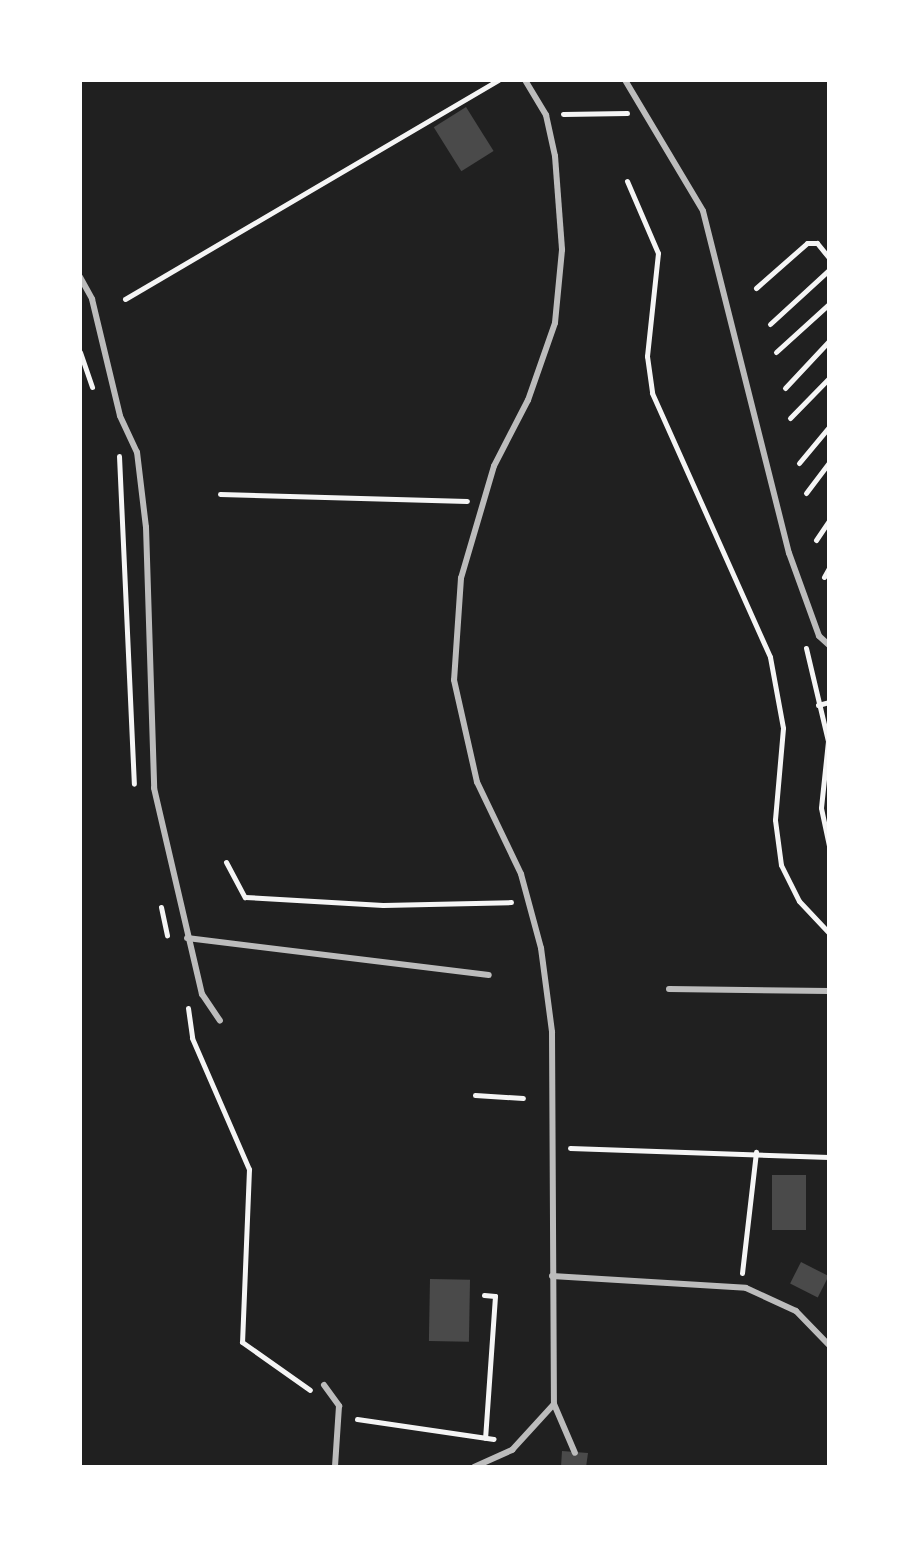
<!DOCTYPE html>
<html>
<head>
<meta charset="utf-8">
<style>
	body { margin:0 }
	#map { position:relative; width:909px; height:1547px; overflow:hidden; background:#111; font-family:"PT Sans",sans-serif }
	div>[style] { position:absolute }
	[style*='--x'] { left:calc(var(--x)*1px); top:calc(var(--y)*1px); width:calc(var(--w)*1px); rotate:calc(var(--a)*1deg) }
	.green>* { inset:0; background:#202020; transform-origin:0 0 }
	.building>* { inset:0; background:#4a4a4a; transform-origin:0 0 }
	.path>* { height:5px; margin:-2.5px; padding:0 2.5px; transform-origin:2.5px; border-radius:2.5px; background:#f5f5f5 }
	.service>* { height:6px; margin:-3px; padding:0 3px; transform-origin:3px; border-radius:3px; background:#bcbcbc }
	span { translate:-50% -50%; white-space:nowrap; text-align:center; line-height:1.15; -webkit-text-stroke:8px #fff; paint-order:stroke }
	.frame { position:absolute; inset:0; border:82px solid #fff; pointer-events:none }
</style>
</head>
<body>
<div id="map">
	<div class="green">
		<i style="left:80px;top:80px;width:749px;height:1387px"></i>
	</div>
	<div class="building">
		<i style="left:466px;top:107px;width:52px;height:38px;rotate:58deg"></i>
		<i style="left:772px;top:1175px;width:34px;height:55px"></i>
		<i style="left:801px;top:1262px;width:31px;height:24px;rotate:27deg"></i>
		<i style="left:430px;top:1279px;width:40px;height:62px;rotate:1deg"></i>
		<i style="clip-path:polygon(562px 1451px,588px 1453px,586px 1467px,561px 1467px)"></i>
	</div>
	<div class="path">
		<i style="--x:563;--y:114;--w:64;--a:-0.9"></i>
		<i style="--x:627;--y:181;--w:78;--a:66.7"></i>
		<i style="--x:658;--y:253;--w:104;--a:96.1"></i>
		<i style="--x:647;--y:356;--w:37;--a:82"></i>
		<i style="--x:652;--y:393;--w:289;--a:65.9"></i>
		<i style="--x:770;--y:657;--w:72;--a:79.6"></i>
		<i style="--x:783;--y:728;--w:92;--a:95"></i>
		<i style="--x:775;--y:820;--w:45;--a:82.4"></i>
		<i style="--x:781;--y:865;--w:40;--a:63.4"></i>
		<i style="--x:799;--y:901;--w:44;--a:46.8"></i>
		<i style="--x:756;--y:288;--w:68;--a:-41.4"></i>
		<i style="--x:807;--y:243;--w:10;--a:0"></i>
		<i style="--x:817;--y:243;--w:19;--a:51"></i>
		<i style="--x:125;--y:299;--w:433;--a:-30.4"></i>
		<i style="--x:770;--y:324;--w:80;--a:-42.5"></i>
		<i style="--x:80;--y:352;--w:37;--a:71"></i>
		<i style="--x:776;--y:352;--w:72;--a:-42.2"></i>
		<i style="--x:785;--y:388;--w:64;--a:-46.9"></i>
		<i style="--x:790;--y:418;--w:56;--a:-45.7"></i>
		<i style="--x:119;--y:456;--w:328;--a:87.4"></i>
		<i style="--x:799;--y:463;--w:47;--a:-50.2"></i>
		<i style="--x:806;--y:493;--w:38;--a:-53"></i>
		<i style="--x:220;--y:494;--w:247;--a:1.6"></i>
		<i style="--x:816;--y:540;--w:23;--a:-56"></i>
		<i style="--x:824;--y:577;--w:10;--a:-61"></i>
		<i style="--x:806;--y:648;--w:96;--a:76.7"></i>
		<i style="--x:828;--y:741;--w:67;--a:96"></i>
		<i style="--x:821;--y:808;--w:38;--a:78"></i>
		<i style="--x:818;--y:705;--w:11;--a:-15"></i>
		<i style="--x:226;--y:862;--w:40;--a:62"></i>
		<i style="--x:245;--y:897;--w:138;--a:3.3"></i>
		<i style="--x:383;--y:905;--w:128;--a:-1.3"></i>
		<i style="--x:161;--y:907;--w:29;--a:78"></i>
		<i style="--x:188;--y:1008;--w:30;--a:82"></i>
		<i style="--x:192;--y:1038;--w:143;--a:66.5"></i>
		<i style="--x:249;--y:1169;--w:173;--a:92.3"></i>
		<i style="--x:242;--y:1342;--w:83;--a:35.2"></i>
		<i style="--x:475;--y:1095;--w:48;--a:3.6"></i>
		<i style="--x:570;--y:1148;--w:259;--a:2"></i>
		<i style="--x:742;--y:1273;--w:122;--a:-83.4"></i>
		<i style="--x:484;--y:1295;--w:11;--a:5"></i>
		<i style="--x:495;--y:1296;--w:142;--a:94"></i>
		<i style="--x:357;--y:1419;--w:138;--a:8.3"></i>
	</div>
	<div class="service">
		<i style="--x:525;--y:80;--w:41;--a:59"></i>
		<i style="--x:546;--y:115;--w:42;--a:77.6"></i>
		<i style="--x:555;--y:156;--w:94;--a:85.7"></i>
		<i style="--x:562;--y:250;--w:73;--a:95.5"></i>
		<i style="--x:555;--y:323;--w:82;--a:109.3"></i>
		<i style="--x:528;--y:400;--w:74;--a:117.3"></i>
		<i style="--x:494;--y:466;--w:117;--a:106.4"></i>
		<i style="--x:461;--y:578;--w:102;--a:93.9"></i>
		<i style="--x:454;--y:680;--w:105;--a:77.3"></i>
		<i style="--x:477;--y:782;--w:102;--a:64.4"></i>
		<i style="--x:521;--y:874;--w:77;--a:74.9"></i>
		<i style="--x:541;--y:948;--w:85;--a:82.5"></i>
		<i style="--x:552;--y:1032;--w:372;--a:89.7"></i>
		<i style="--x:554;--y:1404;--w:53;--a:66.8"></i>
		<i style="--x:625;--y:80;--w:152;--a:59.2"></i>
		<i style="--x:703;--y:211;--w:353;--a:75.9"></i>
		<i style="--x:789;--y:553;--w:88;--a:70.1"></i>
		<i style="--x:819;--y:636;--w:13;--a:42"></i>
		<i style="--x:80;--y:277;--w:25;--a:61"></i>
		<i style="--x:92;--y:299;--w:120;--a:76.5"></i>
		<i style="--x:120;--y:416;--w:40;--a:65"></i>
		<i style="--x:137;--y:452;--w:76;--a:83.2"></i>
		<i style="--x:146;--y:527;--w:261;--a:88.2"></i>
		<i style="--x:154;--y:788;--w:212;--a:76.9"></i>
		<i style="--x:202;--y:994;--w:32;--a:56"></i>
		<i style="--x:187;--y:938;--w:304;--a:7"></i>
		<i style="--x:669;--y:989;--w:160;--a:0.7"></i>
		<i style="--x:552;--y:1276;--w:194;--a:3.5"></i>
		<i style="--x:746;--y:1288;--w:55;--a:24.7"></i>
		<i style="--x:796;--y:1311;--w:47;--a:45.9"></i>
		<i style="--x:324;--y:1385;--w:26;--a:54"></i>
		<i style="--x:339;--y:1406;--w:61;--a:93.8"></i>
		<i style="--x:474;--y:1467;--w:42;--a:-24.1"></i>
		<i style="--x:512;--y:1450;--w:62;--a:-47.6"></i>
	</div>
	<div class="frame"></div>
</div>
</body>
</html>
